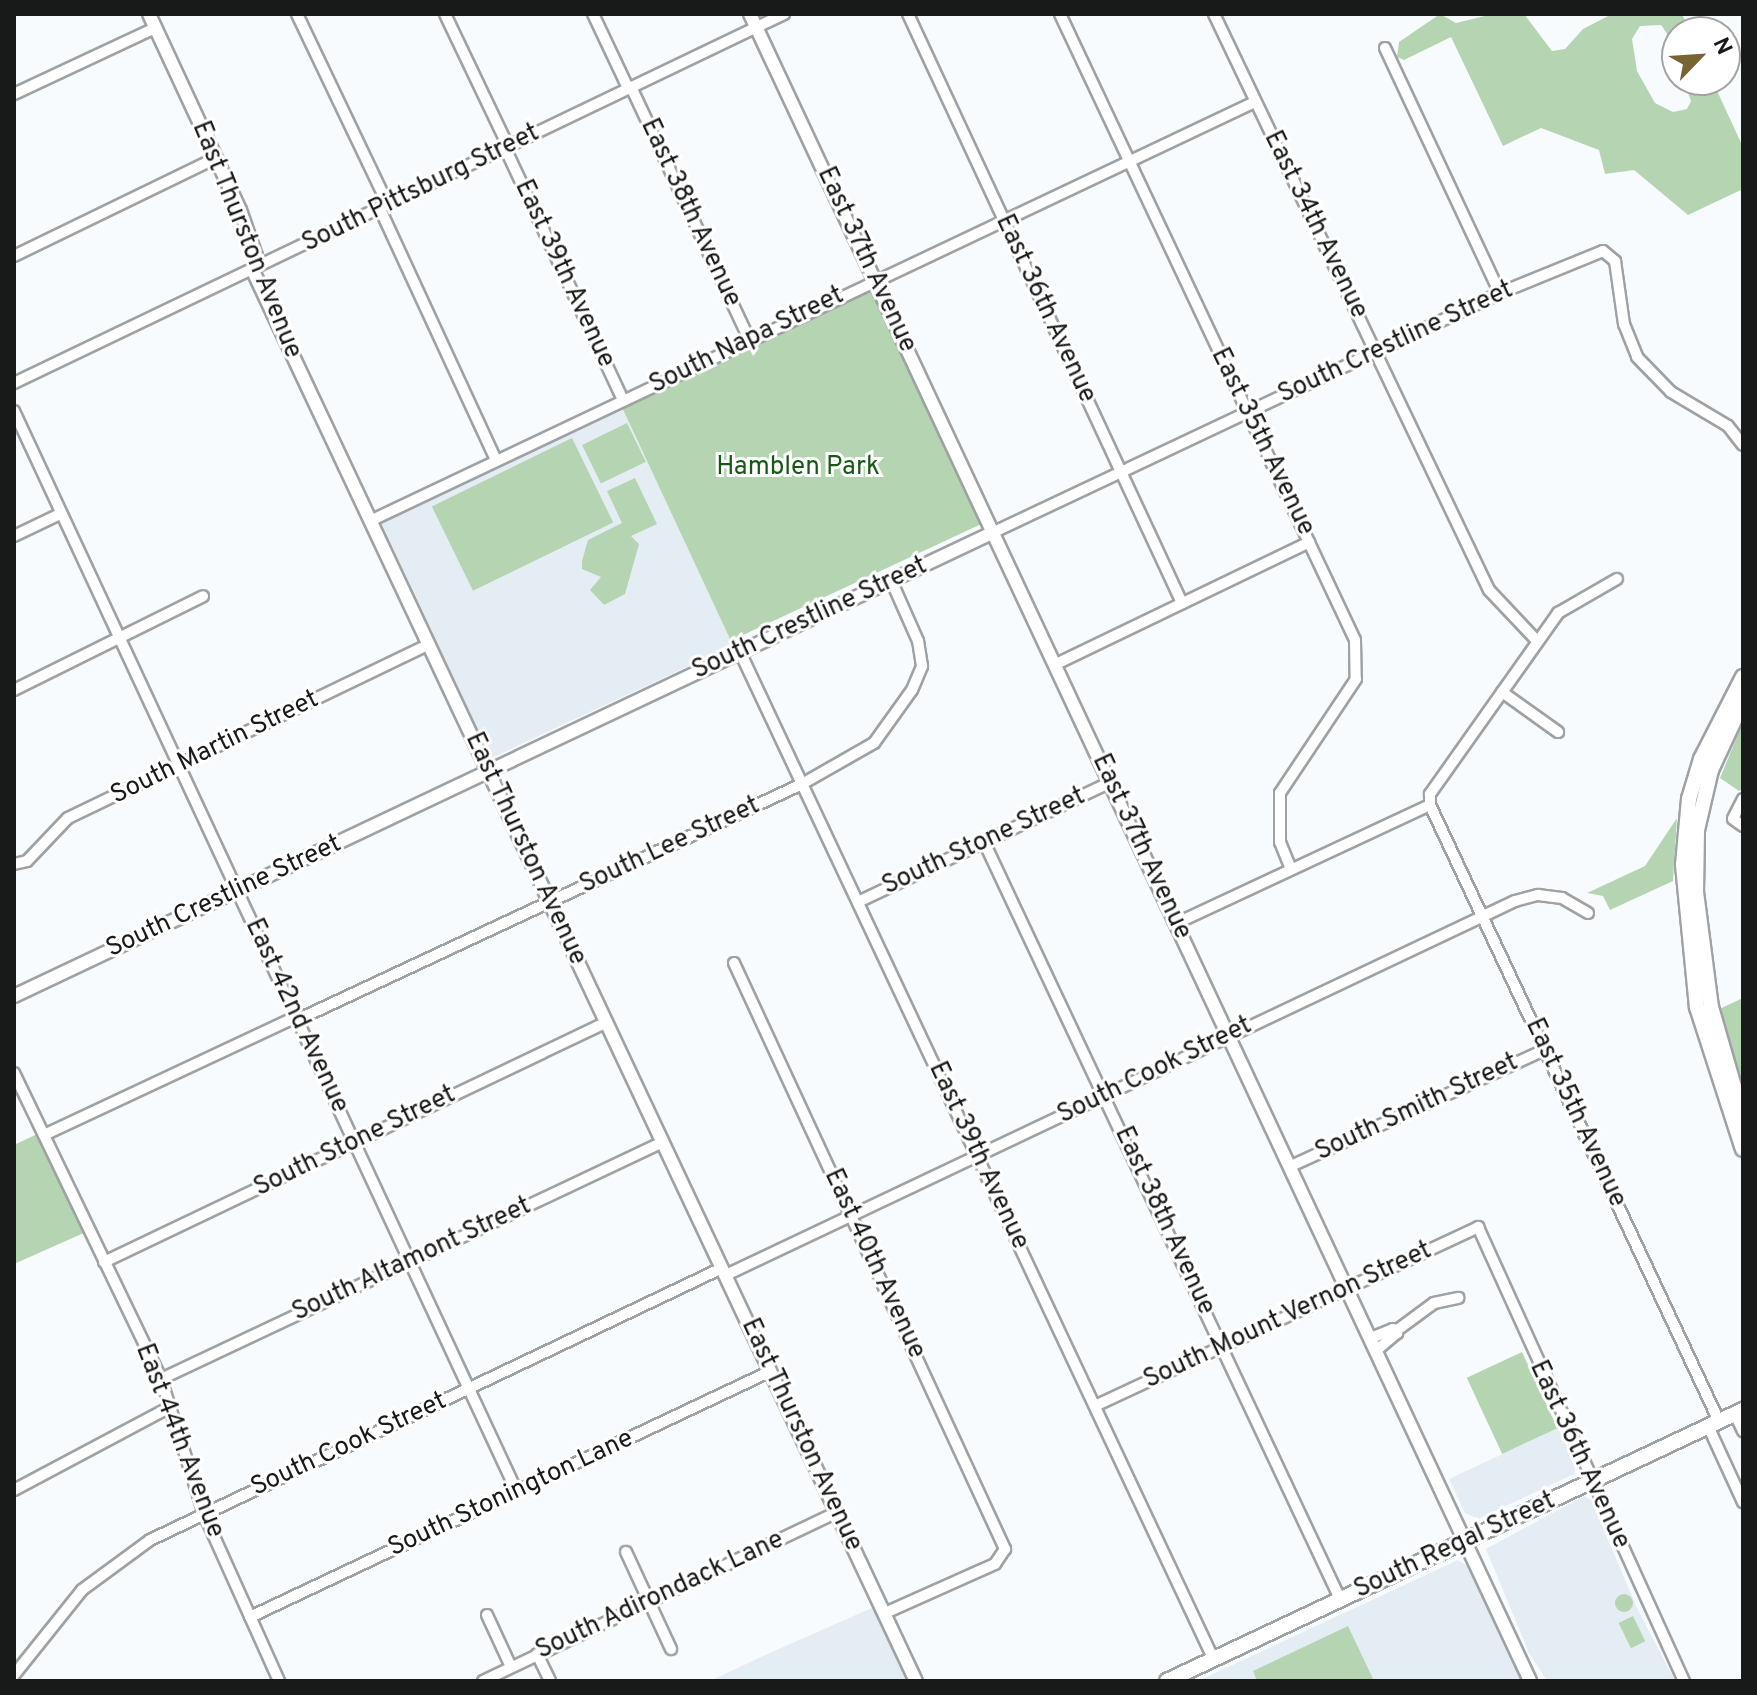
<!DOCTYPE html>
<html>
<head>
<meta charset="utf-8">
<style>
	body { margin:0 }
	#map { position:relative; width:1757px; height:1695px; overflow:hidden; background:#f8fbfe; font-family:Overpass,sans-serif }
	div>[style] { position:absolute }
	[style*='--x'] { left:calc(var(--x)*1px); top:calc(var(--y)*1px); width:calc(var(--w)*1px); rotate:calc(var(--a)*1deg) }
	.built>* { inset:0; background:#e4ecf4; transform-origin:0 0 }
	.green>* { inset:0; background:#b5d5b2; transform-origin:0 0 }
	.round { border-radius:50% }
	.roads { filter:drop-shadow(2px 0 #9fa2a4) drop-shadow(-2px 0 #9fa2a4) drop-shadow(0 2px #9fa2a4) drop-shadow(0 -2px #9fa2a4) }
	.minor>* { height:10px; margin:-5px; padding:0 5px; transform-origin:5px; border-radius:5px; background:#fff }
	.tertiary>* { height:12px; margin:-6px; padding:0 6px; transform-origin:6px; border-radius:6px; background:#fff }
	.secondary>* { height:14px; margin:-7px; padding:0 7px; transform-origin:7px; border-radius:7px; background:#fff }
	span { translate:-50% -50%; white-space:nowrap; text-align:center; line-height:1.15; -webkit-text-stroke:6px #fff; paint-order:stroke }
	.street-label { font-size:26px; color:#181919 }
	.park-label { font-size:26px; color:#185816 }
	.frame { position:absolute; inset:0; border:16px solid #181919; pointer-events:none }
	.north { position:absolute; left:1661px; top:16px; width:80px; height:80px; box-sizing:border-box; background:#fff; border:2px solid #a3a3a3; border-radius:50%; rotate:65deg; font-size:22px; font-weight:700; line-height:32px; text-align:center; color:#181919 }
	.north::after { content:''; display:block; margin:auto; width:28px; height:36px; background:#786433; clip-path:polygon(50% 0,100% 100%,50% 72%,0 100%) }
</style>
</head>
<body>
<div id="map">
	<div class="built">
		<i style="left:622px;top:407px;width:263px;height:267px;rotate:65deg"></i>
		<i style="clip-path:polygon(1558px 1428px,1576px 1466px,1574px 1474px,1478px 1519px,1465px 1513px,1449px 1479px)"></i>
		<i style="clip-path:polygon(1584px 1496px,1591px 1500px,1638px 1610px,1675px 1681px,1547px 1681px,1529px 1653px,1486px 1549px)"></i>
		<i style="clip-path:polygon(1458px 1560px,1470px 1568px,1523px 1681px,1198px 1681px)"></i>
		<i style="clip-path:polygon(874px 1607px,909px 1681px,710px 1681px,763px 1656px)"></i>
	</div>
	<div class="green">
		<i style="clip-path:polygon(1440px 14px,1456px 23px,1493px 14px,1524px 14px,1552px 51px,1565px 49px,1583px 29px,1612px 14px,1682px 14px,1690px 32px,1677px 32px,1677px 60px,1675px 45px,1661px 25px,1640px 26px,1632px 39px,1637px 71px,1655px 103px,1673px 112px,1687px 109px,1691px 101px,1683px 80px,1712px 80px,1743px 147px,1743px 189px,1688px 215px,1634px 170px,1605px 174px,1599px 150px,1541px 128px,1503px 146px,1451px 37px,1404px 60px,1397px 57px,1399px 42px)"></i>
		<i style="left:872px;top:288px;width:260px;height:277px;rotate:65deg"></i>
		<i style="left:627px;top:423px;width:43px;height:50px;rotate:64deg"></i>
		<i style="left:572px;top:438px;width:94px;height:156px;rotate:64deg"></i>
		<i style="clip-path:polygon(635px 478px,657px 524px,631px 536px,639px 544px,625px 594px,604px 605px,590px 590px,601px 577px,582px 569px,582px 561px,588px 540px,622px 523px,607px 491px)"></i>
		<i style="clip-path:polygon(1743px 722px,1743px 789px,1739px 791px,1720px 778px)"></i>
		<i style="clip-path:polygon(1677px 818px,1673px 881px,1610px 910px,1603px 896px,1587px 893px,1645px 866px)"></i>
		<i style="clip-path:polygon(1743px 998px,1743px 1101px,1717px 1010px)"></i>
		<i style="clip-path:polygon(37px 1134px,86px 1232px,14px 1264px,14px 1145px)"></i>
		<i style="left:1522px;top:1352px;width:84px;height:61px;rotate:65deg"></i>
		<i class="round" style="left:1615px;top:1594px;width:18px;height:18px"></i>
		<i style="left:1633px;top:1616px;width:28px;height:16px;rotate:64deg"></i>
		<i style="clip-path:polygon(1348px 1626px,1374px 1681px,1257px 1681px,1253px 1671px)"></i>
	</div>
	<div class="roads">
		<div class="minor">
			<i style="--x:297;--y:14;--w:212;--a:64.5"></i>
			<i style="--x:445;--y:14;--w:146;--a:64.5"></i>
			<i style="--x:593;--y:14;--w:82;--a:64.7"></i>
			<i style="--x:908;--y:14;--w:650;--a:65.05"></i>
			<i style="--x:1060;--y:14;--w:692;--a:64.77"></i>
			<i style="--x:1355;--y:640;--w:39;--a:89"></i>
			<i style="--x:1356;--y:679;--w:137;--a:123.7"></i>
			<i style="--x:1280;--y:793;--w:49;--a:90"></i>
			<i style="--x:1280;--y:842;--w:29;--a:68"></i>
			<i style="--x:1214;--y:14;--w:638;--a:64.48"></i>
			<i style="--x:1489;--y:590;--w:70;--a:46.7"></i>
			<i style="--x:1385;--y:48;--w:271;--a:64.9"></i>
			<i style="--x:631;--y:87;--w:278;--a:64.9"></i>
			<i style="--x:14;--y:94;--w:156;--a:-25.1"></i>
			<i style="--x:505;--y:148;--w:278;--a:64.9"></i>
			<i style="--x:380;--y:209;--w:277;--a:65.2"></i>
			<i style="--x:14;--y:256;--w:225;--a:-25.9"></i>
			<i style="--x:14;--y:383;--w:854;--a:-25.6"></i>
			<i style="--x:14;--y:411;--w:1192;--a:65.05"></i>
			<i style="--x:370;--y:521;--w:979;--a:-25.34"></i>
			<i style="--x:994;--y:532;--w:560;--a:-25.28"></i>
			<i style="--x:1500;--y:293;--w:111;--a:-22.2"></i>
			<i style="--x:1603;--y:251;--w:16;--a:40"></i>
			<i style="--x:1615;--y:261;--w:64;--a:81.9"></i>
			<i style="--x:1624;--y:324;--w:35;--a:68"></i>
			<i style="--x:1637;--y:357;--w:49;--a:45.8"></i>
			<i style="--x:1671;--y:392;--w:66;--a:30.8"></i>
			<i style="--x:1728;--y:426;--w:24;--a:52"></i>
			<i style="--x:14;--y:536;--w:51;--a:-25.6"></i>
			<i style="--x:740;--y:652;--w:1114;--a:64.82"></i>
			<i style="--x:1056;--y:664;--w:281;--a:-25.7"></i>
			<i style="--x:14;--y:690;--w:211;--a:-26.4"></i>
			<i style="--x:1502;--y:692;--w:69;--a:35.5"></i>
			<i style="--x:1743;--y:799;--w:22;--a:117"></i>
			<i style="--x:1733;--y:819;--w:12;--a:35"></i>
			<i style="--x:1430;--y:805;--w:680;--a:64.87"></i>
			<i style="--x:984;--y:842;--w:839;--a:64.81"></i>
			<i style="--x:14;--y:864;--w:13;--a:-13"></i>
			<i style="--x:27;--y:861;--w:59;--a:-46.4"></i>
			<i style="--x:68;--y:818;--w:399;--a:-25.7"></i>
			<i style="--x:858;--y:902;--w:280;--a:-25.4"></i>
			<i style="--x:1177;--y:923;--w:279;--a:-25"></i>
			<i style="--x:1430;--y:805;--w:11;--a:-90"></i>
			<i style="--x:1430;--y:794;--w:222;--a:-54.7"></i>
			<i style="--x:1558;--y:613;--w:68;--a:-30"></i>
			<i style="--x:734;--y:963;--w:646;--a:65.18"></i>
			<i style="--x:1005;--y:1549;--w:18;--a:124"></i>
			<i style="--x:995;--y:1564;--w:120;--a:156"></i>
			<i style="--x:297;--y:1020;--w:557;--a:-25.05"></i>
			<i style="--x:802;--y:784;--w:83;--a:-29.7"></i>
			<i style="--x:874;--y:743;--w:65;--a:-54.4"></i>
			<i style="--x:912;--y:690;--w:26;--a:-67"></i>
			<i style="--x:922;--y:666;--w:25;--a:-99"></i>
			<i style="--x:918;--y:641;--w:67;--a:-113.9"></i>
			<i style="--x:14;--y:1073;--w:339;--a:64.3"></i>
			<i style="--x:161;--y:1379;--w:142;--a:72.3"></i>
			<i style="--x:204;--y:1514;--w:183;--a:65.8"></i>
			<i style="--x:44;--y:1135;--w:278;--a:-25.1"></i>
			<i style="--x:1291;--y:1166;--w:278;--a:-24.6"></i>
			<i style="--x:104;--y:1262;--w:557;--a:-25.51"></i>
			<i style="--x:726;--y:1275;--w:873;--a:-25.36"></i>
			<i style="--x:1515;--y:901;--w:24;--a:-15"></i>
			<i style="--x:1538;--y:895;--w:24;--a:7"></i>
			<i style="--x:1562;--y:898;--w:30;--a:30"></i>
			<i style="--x:1396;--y:1331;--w:47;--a:-36.4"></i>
			<i style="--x:1434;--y:1303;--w:25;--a:-12"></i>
			<i style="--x:1371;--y:1338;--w:24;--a:-22"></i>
			<i style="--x:1393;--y:1329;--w:6;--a:45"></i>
			<i style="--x:1397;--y:1333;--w:26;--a:140"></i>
			<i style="--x:161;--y:1379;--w:555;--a:-25.27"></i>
			<i style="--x:1097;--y:1405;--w:421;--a:-25"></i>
			<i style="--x:1478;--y:1227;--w:499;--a:65.6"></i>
			<i style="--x:1735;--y:1414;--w:19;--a:65"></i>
			<i style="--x:1708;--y:1426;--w:84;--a:65.3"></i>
			<i style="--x:14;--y:1490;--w:174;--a:-28"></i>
			<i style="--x:626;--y:1552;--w:107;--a:65.1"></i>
			<i style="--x:487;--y:1615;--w:57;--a:65.2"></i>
			<i style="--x:250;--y:1617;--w:576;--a:-25.28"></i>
			<i style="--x:537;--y:1654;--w:30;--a:64"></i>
			<i style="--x:14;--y:1675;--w:109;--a:-51.3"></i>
			<i style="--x:82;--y:1590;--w:84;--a:-36.3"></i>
			<i style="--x:150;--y:1540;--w:633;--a:-25.43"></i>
			<i style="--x:483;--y:1681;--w:392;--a:-25.5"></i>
		</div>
		<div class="tertiary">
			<i style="--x:149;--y:14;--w:216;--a:65.1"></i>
			<i style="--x:240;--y:210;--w:49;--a:70.8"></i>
			<i style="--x:256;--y:256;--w:15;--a:101"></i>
			<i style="--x:253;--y:271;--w:1558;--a:64.82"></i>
			<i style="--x:750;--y:14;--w:1840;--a:64.92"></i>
			<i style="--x:14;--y:996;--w:1084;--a:-25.34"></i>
		</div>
		<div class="secondary">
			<i style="--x:1743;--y:677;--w:92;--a:117.1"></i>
			<i style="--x:1701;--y:759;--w:42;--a:106.7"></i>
			<i style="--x:1689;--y:799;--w:66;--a:95.2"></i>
			<i style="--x:1683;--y:865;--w:143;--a:84.4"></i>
			<i style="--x:1697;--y:1007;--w:149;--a:72.1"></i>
			<i style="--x:1743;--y:701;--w:76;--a:114.9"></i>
			<i style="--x:1711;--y:770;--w:62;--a:103.1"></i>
			<i style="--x:1697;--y:830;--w:62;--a:90.9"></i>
			<i style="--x:1696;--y:892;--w:116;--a:82.6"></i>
			<i style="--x:1711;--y:1007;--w:116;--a:73.9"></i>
			<i style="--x:1167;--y:1681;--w:637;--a:-25.2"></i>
		</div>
	</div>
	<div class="street-label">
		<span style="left:421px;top:189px;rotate:-26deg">South Pittsburg Street</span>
		<span style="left:690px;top:213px;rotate:65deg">East 38th Avenue</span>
		<span style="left:1315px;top:225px;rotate:64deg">East 34th Avenue</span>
		<span style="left:246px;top:240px;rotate:68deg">East Thurston Avenue</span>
		<span style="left:866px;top:260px;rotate:65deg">East 37th Avenue</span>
		<span style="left:564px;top:274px;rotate:65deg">East 39th Avenue</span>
		<span style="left:1045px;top:309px;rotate:65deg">East 36th Avenue</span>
		<span style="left:747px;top:341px;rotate:-26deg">South Napa Street</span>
		<span style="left:1396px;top:343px;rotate:-25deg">South Crestline Street</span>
		<span style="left:1262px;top:442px;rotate:64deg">East 35th Avenue</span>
		<span style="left:810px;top:619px;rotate:-25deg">South Crestline Street</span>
		<span style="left:215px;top:748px;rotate:-26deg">South Martin Street</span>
		<span style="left:984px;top:842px;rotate:-25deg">South Stone Street</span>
		<span style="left:670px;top:846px;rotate:-25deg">South Lee Street</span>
		<span style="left:1141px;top:847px;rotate:65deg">East 37th Avenue</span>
		<span style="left:525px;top:849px;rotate:65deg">East Thurston Avenue</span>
		<span style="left:224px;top:897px;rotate:-25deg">South Crestline Street</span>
		<span style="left:296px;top:1016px;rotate:65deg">East 42nd Avenue</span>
		<span style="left:1155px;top:1071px;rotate:-26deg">South Cook Street</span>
		<span style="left:1417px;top:1108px;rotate:-25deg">South Smith Street</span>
		<span style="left:1575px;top:1113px;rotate:65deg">East 35th Avenue</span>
		<span style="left:355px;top:1142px;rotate:-26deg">South Stone Street</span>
		<span style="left:978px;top:1156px;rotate:65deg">East 39th Avenue</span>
		<span style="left:1164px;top:1221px;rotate:65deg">East 38th Avenue</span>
		<span style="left:412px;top:1260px;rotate:-25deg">South Altamont Street</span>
		<span style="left:874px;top:1264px;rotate:65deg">East 40th Avenue</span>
		<span style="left:1288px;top:1316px;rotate:-25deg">South Mount Vernon Street</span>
		<span style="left:801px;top:1435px;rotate:65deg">East Thurston Avenue</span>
		<span style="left:179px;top:1441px;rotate:69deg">East 44th Avenue</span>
		<span style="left:349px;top:1445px;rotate:-25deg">South Cook Street</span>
		<span style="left:1579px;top:1455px;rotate:65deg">East 36th Avenue</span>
		<span style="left:511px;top:1494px;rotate:-25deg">South Stonington Lane</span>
		<span style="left:1455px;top:1546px;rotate:-25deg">South Regal Street</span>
		<span style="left:660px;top:1596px;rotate:-25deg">South Adirondack Lane</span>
	</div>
	<div class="park-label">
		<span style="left:798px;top:468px">Hamblen Park</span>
	</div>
	<div class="frame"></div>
	<div class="north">N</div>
</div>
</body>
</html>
